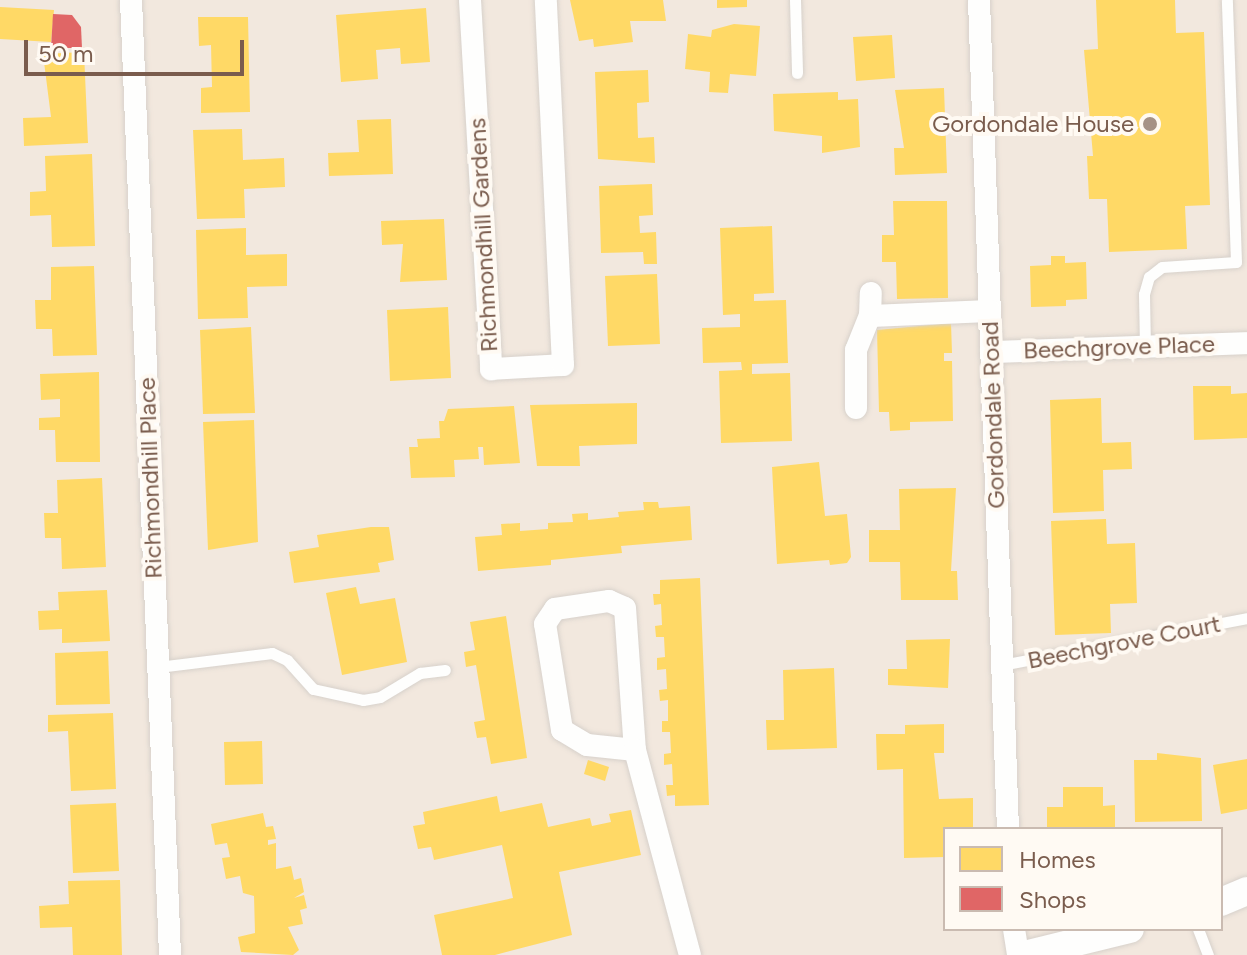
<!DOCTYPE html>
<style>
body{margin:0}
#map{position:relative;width:1247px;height:955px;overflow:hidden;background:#f9f5f0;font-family:Figtree,sans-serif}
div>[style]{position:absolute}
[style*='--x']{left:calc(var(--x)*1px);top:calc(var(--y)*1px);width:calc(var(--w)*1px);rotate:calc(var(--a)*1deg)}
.residential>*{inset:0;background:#f2e8de}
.homes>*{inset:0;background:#ffd966}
.shops>*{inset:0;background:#e06666}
.roads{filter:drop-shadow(0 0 2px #d7d1cb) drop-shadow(0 0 2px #d7d1cb)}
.service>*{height:11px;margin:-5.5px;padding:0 5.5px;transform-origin:5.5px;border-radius:5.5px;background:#fefefd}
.minor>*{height:22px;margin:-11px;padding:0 11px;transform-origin:11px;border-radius:11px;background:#fefefd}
.tertiary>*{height:28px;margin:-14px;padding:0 14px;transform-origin:14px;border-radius:14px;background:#fefefd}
.dots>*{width:22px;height:22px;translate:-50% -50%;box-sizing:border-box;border:4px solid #fffaf3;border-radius:50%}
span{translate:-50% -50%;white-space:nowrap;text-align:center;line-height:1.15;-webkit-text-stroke:8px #fffaf3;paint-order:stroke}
.poi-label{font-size:24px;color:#7a5c4d}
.right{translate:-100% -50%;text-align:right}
.street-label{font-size:24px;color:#7a5c4d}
.legend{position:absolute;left:943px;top:827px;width:280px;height:104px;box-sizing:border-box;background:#fffaf3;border:2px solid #cabbb1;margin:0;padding:10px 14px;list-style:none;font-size:24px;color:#7a5c4d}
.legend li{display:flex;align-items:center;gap:16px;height:40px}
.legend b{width:40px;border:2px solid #cabbb1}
.scale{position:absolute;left:24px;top:40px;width:220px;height:36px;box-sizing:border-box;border:4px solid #7a5c4d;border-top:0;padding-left:10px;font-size:24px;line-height:28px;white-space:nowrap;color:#7a5c4d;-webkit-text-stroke:6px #fffaf3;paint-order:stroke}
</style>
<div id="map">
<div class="residential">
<div style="clip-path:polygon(evenodd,0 0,1247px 0,1247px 955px,0 955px,0 0,945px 829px,1221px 829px,1221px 929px,945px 929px,945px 829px)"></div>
</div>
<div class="homes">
<div style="clip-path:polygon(570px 0,663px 0,666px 21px,630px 21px,633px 42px,594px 47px,593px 39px,579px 41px)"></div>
<div style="clip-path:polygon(717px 0,747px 0,747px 7px,717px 8px)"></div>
<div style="clip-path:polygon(1096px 0,1175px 0,1176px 33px,1204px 32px,1210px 205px,1185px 206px,1187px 249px,1109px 252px,1107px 199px,1089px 199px,1087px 156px,1093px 156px,1084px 50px,1098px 49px)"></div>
<div style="clip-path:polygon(0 7px,54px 10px,51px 42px,0 39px)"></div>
<div style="clip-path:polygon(426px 8px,430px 62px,401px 64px,400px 48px,376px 50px,378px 79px,341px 82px,336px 15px)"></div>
<div style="clip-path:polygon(198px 17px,248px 17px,250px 112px,201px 113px,201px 88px,212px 87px,211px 45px,199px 46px)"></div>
<div style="clip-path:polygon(734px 24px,760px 26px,756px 76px,730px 74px,728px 93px,709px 92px,710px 72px,685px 69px,688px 34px,711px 37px,712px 30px)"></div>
<div style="clip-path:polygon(892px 35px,895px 78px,856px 81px,853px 37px)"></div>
<div style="clip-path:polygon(84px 52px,88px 143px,24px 146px,23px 118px,51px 117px,43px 54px)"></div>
<div style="clip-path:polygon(648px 70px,649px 102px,637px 103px,638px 138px,654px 137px,655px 163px,598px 159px,595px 72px)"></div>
<div style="clip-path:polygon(944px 88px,947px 173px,895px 175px,894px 148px,904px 148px,895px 90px)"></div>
<div style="clip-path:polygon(838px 92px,838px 100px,858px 99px,860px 147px,822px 153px,822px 136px,774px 131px,773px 94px)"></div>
<div style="clip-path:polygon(391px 119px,393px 174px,329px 176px,328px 153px,359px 152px,357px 120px)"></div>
<div style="clip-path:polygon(242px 129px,243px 160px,284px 158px,285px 187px,244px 189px,245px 218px,197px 219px,193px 130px)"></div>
<div style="clip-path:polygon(92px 154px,95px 246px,52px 247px,51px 215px,30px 216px,30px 192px,46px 191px,45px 156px)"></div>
<div style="clip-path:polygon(652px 184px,653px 215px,639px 216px,640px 233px,656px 232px,657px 264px,644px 264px,643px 252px,601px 253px,599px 186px)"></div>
<div style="clip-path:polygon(893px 201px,947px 201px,948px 298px,897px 299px,896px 262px,882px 262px,882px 235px,894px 235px)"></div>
<div style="clip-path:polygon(444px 219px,447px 280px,400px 282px,403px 244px,382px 245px,381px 221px)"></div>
<div style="clip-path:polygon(772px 226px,774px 293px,754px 294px,754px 301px,786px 300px,788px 363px,752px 364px,752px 374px,790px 373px,792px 441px,721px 443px,719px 371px,742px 370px,741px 362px,703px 363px,702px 328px,740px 327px,740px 314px,723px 315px,720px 228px)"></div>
<div style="clip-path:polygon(246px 228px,246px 255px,287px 254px,287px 286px,247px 287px,248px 318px,198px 319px,196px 230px)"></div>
<div style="clip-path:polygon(1051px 256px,1065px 256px,1065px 263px,1086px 262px,1087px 299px,1066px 300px,1066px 306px,1031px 307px,1030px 266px,1051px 265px)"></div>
<div style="clip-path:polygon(94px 266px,97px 355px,53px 356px,52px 329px,36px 329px,35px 300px,51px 300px,51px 267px)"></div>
<div style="clip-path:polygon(657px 274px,660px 344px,608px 346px,605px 276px)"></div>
<div style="clip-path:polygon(448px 307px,451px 378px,390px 381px,387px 310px)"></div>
<div style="clip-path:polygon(951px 323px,952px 353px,944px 353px,944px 361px,952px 361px,953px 421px,910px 422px,910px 430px,890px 431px,889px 412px,879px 412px,877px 330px)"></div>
<div style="clip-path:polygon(251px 327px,255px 413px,203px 414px,200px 330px)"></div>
<div style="clip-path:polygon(99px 372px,100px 462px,56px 462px,55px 430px,39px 430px,39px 418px,60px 417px,60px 399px,41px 400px,40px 374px)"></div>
<div style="clip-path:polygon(1193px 386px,1231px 386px,1231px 394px,1247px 393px,1247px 438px,1194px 440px)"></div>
<div style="clip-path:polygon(1101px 398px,1102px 443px,1131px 442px,1132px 469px,1103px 470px,1104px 511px,1053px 513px,1050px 400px)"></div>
<div style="clip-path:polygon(637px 403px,637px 444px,579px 446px,580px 466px,537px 466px,530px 405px)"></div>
<div style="clip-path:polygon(514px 406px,520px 463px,484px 465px,483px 447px,478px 447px,479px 459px,454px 460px,455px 477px,411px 478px,409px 447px,418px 447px,417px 439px,440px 438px,439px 421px,444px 421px,448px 409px)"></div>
<div style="clip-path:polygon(254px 420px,258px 542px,208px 550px,203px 422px)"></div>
<div style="clip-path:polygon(819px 462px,825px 516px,847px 514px,851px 557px,847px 563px,830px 565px,829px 560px,777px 564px,772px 467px)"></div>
<div style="clip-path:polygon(102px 478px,106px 567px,62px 569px,61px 538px,45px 538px,44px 513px,58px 513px,57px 480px)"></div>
<div style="clip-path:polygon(956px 488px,951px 571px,957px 571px,958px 600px,901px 600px,900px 562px,869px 562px,869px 530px,900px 530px,899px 489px)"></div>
<div style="clip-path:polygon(643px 502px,658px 502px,659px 508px,690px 506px,692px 540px,621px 546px,622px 553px,551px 560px,551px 565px,478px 571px,475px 537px,502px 535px,501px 524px,520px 523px,520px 531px,548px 529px,548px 523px,573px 522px,572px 514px,588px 513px,588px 520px,619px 517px,618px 512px,644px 510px)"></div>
<div style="clip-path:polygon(1106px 519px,1107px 544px,1135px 543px,1137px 603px,1110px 604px,1111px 633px,1055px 635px,1051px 521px)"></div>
<div style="clip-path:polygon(371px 527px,389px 527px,394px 560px,378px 563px,380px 572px,294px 583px,289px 552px,319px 547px,317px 535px)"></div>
<div style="clip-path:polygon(700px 578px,709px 805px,675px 806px,675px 795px,667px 796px,666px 785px,673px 785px,672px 764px,664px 765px,664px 754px,671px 753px,670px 732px,662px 732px,662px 721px,668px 721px,668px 700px,660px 701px,659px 690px,667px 689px,666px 669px,657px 670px,657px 658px,665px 657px,664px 637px,656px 637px,655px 626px,662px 625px,661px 604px,654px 605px,653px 594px,660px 594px,660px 580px)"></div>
<div style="clip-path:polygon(356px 587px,360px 604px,395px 598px,407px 662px,342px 675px,326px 593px)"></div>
<div style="clip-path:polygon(107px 590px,110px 641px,62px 643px,62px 629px,39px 630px,38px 611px,59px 610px,58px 592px)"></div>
<div style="clip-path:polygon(506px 616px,527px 758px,491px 764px,486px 737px,477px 738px,474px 722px,485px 720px,476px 665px,466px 667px,464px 652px,475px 650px,470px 622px)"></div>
<div style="clip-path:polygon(950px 639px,948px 688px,888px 685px,888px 669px,907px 669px,906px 640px)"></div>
<div style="clip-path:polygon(108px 651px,110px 704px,56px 705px,55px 653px)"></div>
<div style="clip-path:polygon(834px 668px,837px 748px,767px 750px,766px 720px,784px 720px,783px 670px)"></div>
<div style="clip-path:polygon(113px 713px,116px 789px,71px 791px,68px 731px,48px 732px,48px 715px)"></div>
<div style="clip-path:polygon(944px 724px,944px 753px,934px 753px,939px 799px,973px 798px,973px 829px,945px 829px,945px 857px,904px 858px,903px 769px,877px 770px,876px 734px,905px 734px,905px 725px)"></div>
<div style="clip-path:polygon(262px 741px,263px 784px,225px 785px,224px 742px)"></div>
<div style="clip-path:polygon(1157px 753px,1201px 758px,1202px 821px,1135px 822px,1134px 760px,1157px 760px)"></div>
<div style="clip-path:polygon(1247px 759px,1247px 809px,1221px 814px,1213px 765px)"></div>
<div style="clip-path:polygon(588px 760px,609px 767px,605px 781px,584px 774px)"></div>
<div style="clip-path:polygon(1063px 787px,1103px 787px,1103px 806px,1115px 805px,1115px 829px,1047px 829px,1047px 807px,1063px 807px)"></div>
<div style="clip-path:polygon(497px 796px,500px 812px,542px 803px,548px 827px,590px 818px,592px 826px,611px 822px,609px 814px,631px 810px,641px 855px,559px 872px,572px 935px,495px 955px,442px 955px,434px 915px,513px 898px,502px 845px,434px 860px,431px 847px,418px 849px,413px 826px,425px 824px,423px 812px)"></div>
<div style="clip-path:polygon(116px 803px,119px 871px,73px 873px,70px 805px)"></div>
<div style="clip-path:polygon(263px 813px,266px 827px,273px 826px,276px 839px,268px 840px,268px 845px,276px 843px,276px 869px,291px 866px,294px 880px,301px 878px,304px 892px,294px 898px,304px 895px,307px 908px,300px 910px,303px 924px,288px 927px,299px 950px,293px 955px,241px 952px,238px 937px,255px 933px,254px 896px,243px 893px,240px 876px,226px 879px,222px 858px,230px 857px,227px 843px,215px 845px,211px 824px)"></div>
<div style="clip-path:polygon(120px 880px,122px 955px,73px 955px,72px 927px,40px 928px,39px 906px,69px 904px,68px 881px)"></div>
</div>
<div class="shops">
<div style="clip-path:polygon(53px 14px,72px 15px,81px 27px,82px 48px,51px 48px)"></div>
</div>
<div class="roads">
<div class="service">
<div style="--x:795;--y:0;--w:73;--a:88.4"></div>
<div style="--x:1145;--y:347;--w:53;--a:-91.1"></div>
<div style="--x:1144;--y:294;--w:18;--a:-74"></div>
<div style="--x:1149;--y:277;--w:16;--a:-38"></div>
<div style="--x:1162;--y:267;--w:74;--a:-3.9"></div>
<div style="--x:1236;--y:262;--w:262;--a:-92"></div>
<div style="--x:1001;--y:665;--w:250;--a:-10.8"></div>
<div style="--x:158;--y:667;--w:115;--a:-7"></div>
<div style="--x:272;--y:653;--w:17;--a:25"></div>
<div style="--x:287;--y:660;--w:39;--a:48"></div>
<div style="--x:313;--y:689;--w:51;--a:12.4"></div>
<div style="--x:363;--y:700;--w:17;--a:-10"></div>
<div style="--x:380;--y:697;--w:47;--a:-31"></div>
<div style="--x:420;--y:673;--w:25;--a:-7"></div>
<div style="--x:1198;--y:929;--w:28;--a:69"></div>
</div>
<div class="minor">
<div style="--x:131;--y:0;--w:956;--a:87.66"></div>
<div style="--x:470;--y:0;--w:370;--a:86.7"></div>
<div style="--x:491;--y:369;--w:72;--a:-3.2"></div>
<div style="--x:563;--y:365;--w:365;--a:-92.7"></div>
<div style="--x:979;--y:0;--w:830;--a:88"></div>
<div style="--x:870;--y:316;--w:120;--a:-2.4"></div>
<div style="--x:991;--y:352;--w:256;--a:-2"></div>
<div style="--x:856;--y:408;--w:58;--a:-90"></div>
<div style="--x:856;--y:350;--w:37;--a:-68"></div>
<div style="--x:870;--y:316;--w:23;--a:-88"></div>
<div style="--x:635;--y:750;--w:48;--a:-174.1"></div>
<div style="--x:587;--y:745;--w:29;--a:-149"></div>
<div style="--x:562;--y:730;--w:107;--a:-99.1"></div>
<div style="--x:545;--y:624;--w:18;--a:-56"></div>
<div style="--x:555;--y:609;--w:55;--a:-8.4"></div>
<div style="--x:609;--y:601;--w:17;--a:24"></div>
<div style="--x:625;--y:608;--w:142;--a:86"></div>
<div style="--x:635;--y:750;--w:212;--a:75"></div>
<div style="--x:1014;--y:929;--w:26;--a:81"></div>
</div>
<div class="tertiary">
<div style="--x:1221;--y:902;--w:28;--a:-23"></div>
<div style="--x:1024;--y:955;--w:109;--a:-13.8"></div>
</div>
</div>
<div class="dots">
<div style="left:1150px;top:124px;background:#a69286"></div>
</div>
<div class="poi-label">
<span class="right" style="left:1134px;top:124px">Gordondale House</span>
</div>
<div class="street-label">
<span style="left:483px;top:235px;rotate:-93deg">Richmondhill Gardens</span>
<span style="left:1119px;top:347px;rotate:-2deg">Beechgrove Place</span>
<span style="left:993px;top:415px;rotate:-92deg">Gordondale Road</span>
<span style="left:150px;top:478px;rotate:-92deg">Richmondhill Place</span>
<span style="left:1124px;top:642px;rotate:-11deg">Beechgrove Court</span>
</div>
<ul class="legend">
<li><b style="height:22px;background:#ffd966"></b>Homes</li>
<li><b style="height:22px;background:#e06666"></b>Shops</li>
</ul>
<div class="scale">50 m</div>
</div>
